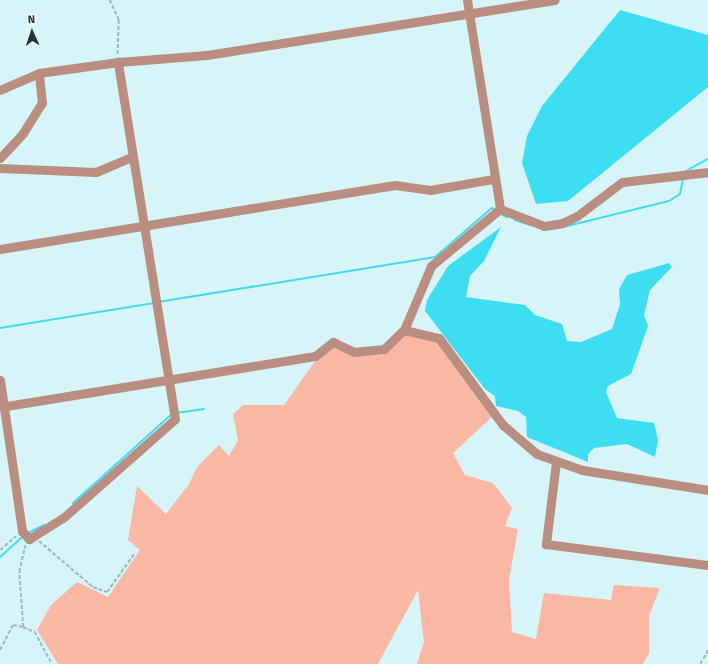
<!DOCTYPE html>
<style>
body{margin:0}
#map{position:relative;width:708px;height:664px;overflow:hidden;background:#d7f5f9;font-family:"Fira Sans",sans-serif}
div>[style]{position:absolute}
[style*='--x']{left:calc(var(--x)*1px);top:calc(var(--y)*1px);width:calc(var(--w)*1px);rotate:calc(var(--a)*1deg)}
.green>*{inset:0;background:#fab7a4}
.water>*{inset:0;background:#3edef2}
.stream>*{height:2px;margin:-1px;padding:0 1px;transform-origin:1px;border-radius:1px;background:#3edef2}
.path>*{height:1.5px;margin-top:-0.75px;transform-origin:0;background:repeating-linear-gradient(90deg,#9fb7bb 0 4px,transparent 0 6px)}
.minor>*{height:9px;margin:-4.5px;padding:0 4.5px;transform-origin:4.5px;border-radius:4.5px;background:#ba8d81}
span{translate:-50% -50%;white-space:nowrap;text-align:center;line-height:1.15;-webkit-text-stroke:3px #fff;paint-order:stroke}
.north{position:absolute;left:12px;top:12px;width:40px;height:40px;-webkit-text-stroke:3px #fff;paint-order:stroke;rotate:357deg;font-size:11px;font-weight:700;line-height:16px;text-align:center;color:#273234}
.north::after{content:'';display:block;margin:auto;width:14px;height:18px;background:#273234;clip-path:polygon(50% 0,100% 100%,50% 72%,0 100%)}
</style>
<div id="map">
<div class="green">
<div style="clip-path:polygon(406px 335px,439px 341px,492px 417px,453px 453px,465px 475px,493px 483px,512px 508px,505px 526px,518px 529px,509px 580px,512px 632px,536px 639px,544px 593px,611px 600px,614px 585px,660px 588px,649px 616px,649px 653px,643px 664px,417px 664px,424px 642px,418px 590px,378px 664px,58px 664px,37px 630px,51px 605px,77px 582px,108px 597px,140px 550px,128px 540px,137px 486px,166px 514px,189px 484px,197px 467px,219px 445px,229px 456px,238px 440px,233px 414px,243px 405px,284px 405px,316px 360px,333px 345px,352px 356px,386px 353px)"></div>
</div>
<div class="water">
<div style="clip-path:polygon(620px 10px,708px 35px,708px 87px,568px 201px,536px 204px,522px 163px,527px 136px,542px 106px)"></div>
<div style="clip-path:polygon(501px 227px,484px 261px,470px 276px,466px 297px,525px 305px,535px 315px,562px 324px,567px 341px,581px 342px,612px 329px,620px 304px,619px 289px,627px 275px,669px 263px,672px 267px,650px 290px,644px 315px,648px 326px,631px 374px,608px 386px,606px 392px,617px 418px,654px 423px,658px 440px,655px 457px,627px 444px,594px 448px,588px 454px,588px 462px,527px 437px,526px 417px,518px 411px,496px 406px,495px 396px,485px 389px,425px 311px,427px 300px,448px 266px)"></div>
</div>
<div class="stream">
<div style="--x:686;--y:171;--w:25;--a:-29"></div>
<div style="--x:499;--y:213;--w:9;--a:27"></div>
<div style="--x:515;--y:220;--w:16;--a:18"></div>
<div style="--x:563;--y:227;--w:109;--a:-13.8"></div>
<div style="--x:669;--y:201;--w:13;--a:-32"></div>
<div style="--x:680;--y:194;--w:16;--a:-79"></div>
<div style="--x:158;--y:302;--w:281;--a:-9.2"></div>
<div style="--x:435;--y:257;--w:75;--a:-40.7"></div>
<div style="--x:492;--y:208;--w:4;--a:34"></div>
<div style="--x:0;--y:328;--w:156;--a:-9.2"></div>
<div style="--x:176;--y:413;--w:28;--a:-8"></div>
<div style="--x:73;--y:503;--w:133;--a:-42"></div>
<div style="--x:28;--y:533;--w:18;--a:-27"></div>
<div style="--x:0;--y:557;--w:31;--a:-42"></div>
</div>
<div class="path">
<div style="--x:110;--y:0;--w:22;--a:66"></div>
<div style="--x:119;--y:20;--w:34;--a:92"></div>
<div style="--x:39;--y:541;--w:71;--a:40.4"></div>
<div style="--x:93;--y:587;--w:15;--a:20"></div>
<div style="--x:107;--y:592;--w:47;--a:-54.6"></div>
<div style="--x:0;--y:550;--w:21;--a:-41"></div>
<div style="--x:23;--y:627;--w:55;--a:-94.2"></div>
<div style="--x:19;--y:572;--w:27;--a:-77"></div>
<div style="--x:0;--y:650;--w:28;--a:-63"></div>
<div style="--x:13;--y:625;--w:10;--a:11"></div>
<div style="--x:23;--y:627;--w:13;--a:23"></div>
<div style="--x:35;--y:632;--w:36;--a:62"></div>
<div style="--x:700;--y:664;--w:16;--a:-60"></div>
</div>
<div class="minor">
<div style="--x:467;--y:0;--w:212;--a:81"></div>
<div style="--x:0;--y:90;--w:43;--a:-23.6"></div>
<div style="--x:39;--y:73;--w:80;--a:-7.9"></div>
<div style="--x:118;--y:62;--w:89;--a:-4.5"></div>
<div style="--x:207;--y:55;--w:352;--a:-9"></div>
<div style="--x:0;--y:158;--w:34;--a:-47"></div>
<div style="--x:23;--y:133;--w:36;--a:-58"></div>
<div style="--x:42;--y:103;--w:30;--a:-96"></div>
<div style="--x:0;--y:168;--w:96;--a:2.4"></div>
<div style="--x:96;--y:172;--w:38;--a:-23"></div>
<div style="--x:500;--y:209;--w:47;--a:21.1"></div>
<div style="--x:544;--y:226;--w:18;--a:-9"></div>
<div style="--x:562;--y:223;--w:17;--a:-25"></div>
<div style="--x:577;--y:216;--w:56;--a:-37.1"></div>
<div style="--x:622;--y:182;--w:87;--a:-6.6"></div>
<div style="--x:0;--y:249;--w:400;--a:-9.2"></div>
<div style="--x:395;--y:185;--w:35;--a:8"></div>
<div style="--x:430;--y:190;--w:65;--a:-9.8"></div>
<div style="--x:404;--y:330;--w:36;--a:13"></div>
<div style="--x:439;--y:338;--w:108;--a:53.7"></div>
<div style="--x:503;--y:425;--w:45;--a:40.5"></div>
<div style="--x:537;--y:454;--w:48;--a:19.6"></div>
<div style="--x:582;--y:470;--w:128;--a:9"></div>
<div style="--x:0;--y:380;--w:153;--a:81.7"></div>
<div style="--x:22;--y:531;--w:11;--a:49"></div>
<div style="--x:29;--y:539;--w:40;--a:-32"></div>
<div style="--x:63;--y:518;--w:149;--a:-41.5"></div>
<div style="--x:175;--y:419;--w:362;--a:-99.1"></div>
<div style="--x:0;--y:407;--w:319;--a:-9.2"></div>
<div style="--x:315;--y:356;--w:23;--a:-38"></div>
<div style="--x:333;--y:342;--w:23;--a:25"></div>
<div style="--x:354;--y:352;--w:30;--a:-6"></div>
<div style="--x:384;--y:349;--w:28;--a:-44"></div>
<div style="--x:404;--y:330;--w:69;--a:-67.1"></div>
<div style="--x:431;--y:266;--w:89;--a:-39.6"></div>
<div style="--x:556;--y:462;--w:83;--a:97"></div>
<div style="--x:546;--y:544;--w:163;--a:7.4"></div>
</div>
<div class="north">N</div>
</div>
